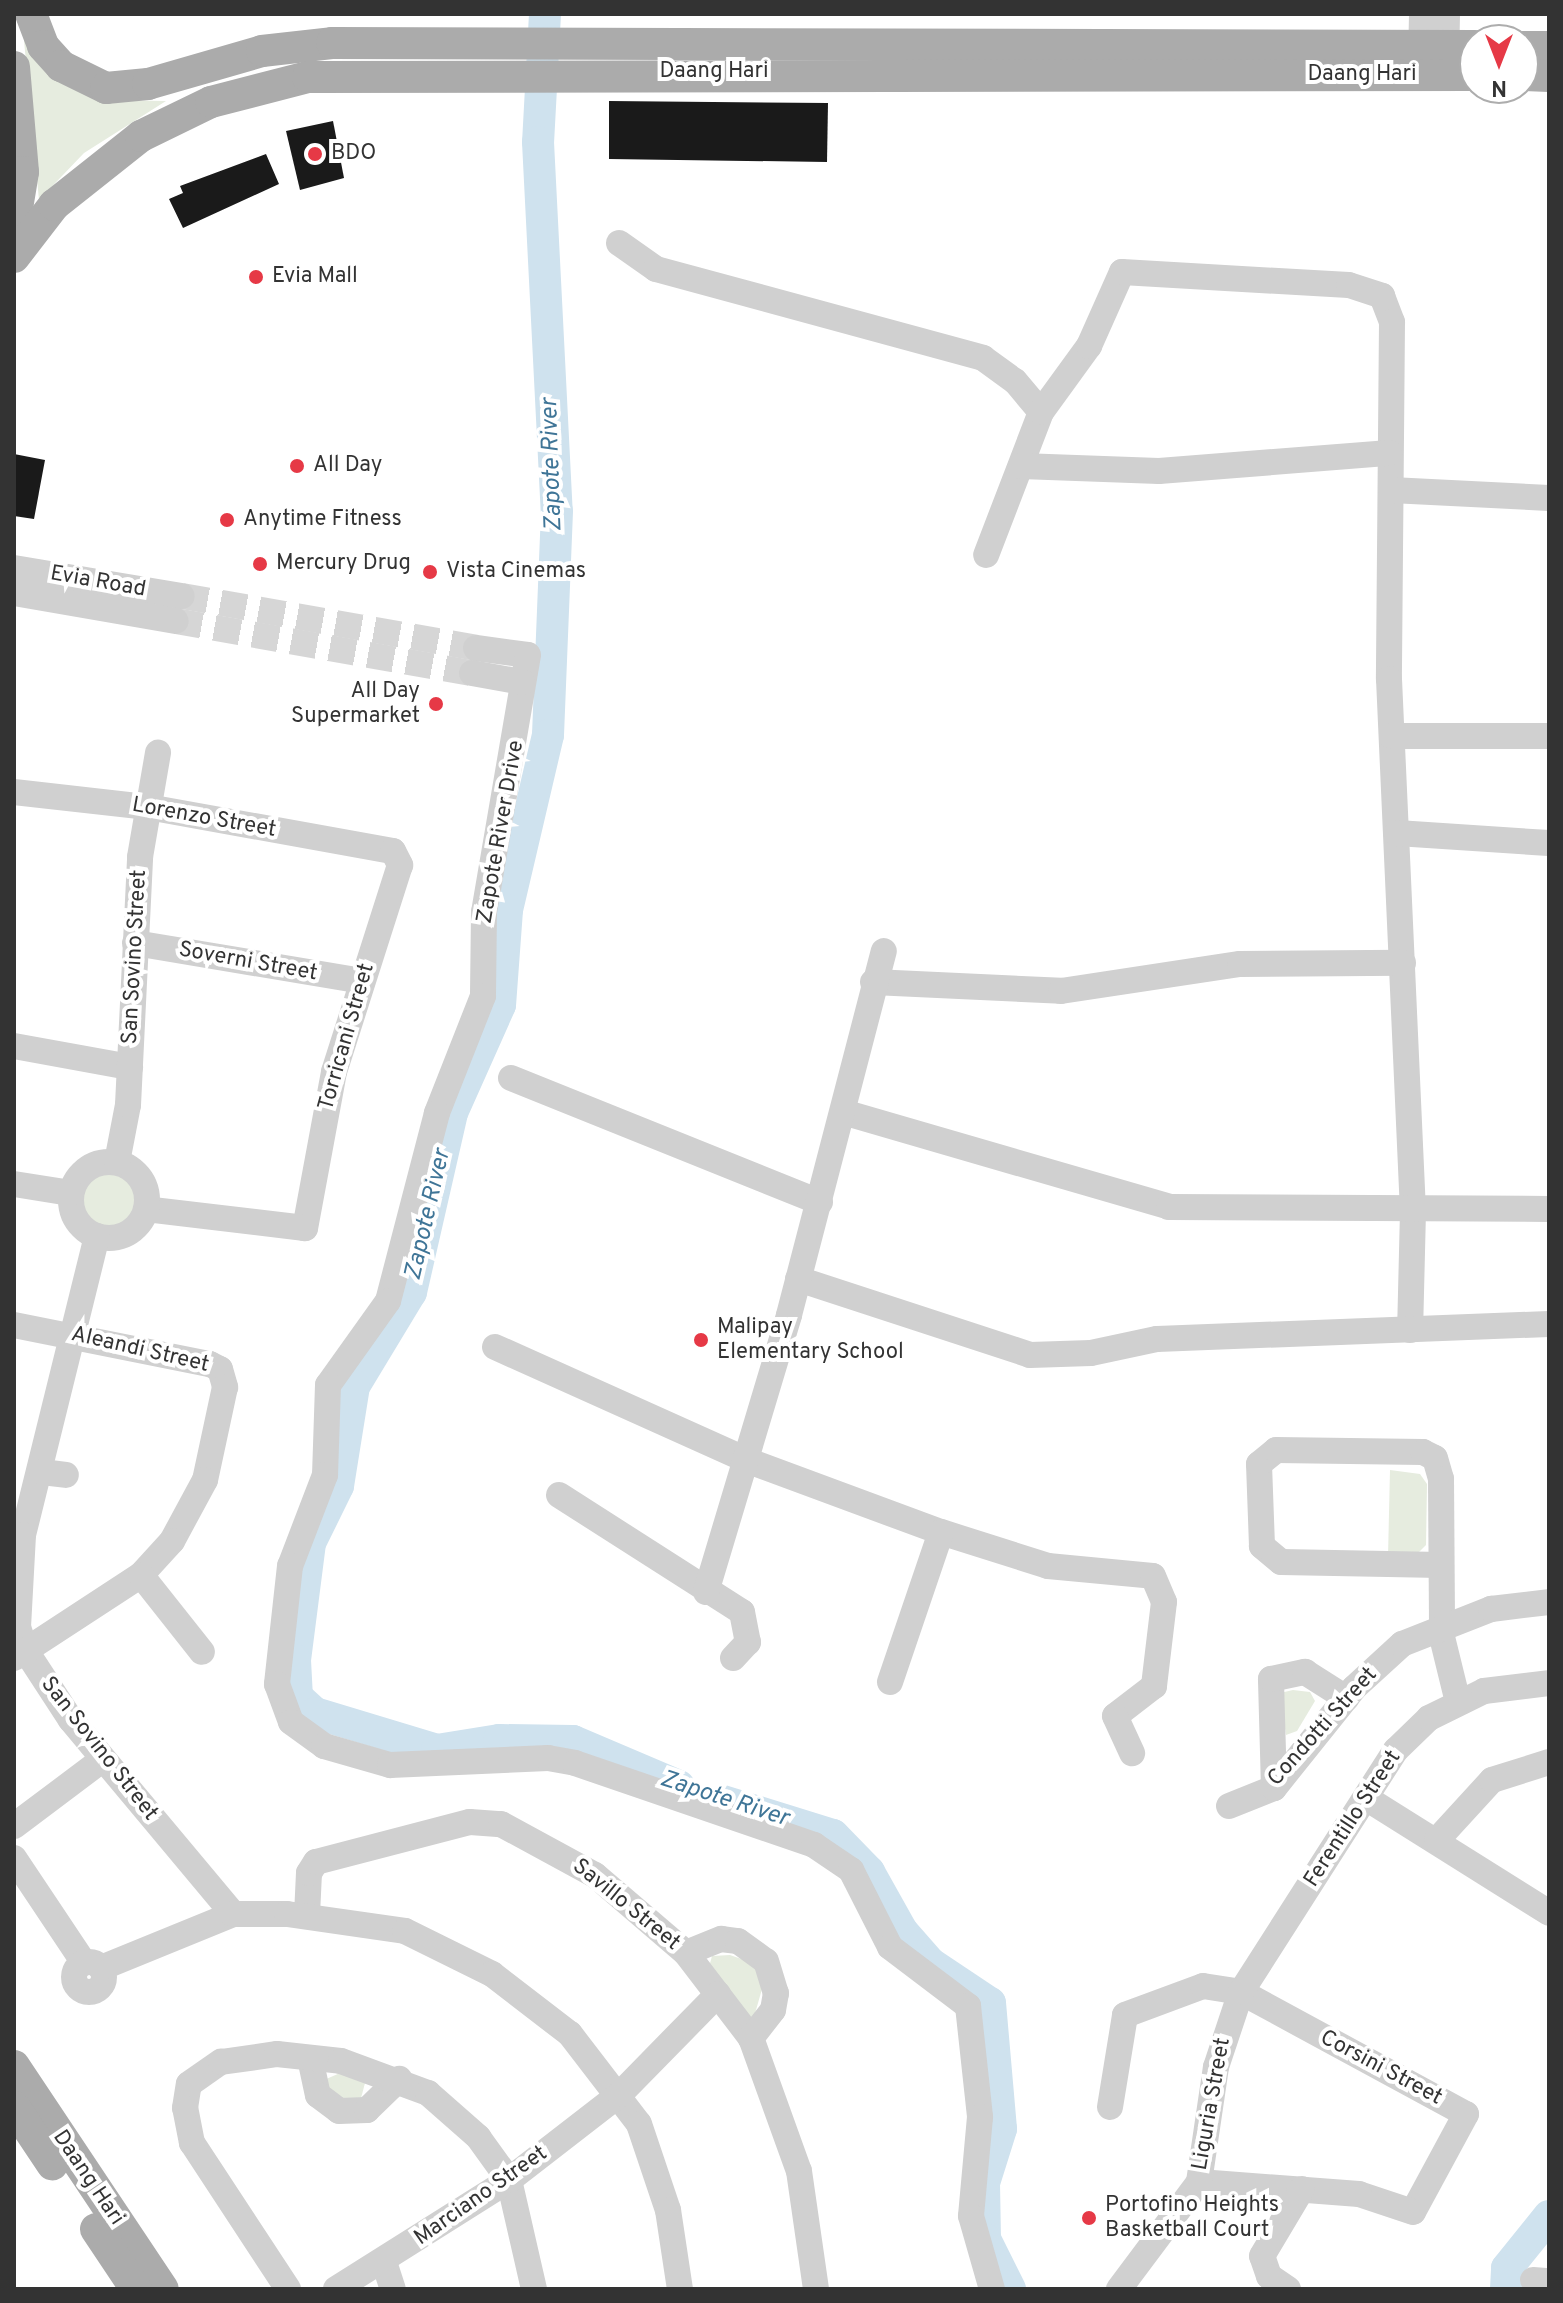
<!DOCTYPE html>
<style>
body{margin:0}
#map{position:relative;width:1563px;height:2303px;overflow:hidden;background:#fff;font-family:Overpass,sans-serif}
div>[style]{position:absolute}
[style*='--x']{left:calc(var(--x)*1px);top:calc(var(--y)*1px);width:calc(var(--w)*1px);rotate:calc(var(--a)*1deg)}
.green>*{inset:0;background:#e6ecdf}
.round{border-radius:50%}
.river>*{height:32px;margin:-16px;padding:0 16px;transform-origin:16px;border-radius:16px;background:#cfe2ee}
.building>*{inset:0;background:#1a1a1a}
.minor-tunnel>*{height:26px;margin-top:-13px;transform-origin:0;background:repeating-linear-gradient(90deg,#d6d6d6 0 26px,transparent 0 39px)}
.minor>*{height:26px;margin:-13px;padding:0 13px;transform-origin:13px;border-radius:13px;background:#d0d0d0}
.minor>.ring{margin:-13px;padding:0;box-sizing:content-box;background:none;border:26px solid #d0d0d0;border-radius:50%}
.major>*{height:32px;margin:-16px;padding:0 16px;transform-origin:16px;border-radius:16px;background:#ababab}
.dots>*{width:22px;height:22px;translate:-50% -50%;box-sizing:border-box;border:4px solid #fff;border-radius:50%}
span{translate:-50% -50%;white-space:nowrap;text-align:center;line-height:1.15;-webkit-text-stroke:8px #fff;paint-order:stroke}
.street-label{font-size:22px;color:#333}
.poi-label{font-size:22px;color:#333}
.left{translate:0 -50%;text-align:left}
.right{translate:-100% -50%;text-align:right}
.water-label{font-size:24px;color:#3f7597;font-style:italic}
.frame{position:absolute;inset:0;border:16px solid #333;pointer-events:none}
.north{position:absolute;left:1459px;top:24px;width:80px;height:80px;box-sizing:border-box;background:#fff;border:2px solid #adadad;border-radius:50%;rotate:180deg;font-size:22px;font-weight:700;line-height:32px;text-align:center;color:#333}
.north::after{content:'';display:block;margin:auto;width:28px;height:36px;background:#e63946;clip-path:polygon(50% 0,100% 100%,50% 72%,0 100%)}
</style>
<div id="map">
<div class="green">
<div style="clip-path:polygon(23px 30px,105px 100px,166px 101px,84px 153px,39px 200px)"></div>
<div class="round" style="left:82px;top:1173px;width:54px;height:54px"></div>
<div style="clip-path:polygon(1390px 1470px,1420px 1474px,1427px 1484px,1426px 1545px,1415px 1556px,1388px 1557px)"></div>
<div style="clip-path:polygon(1293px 1690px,1310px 1692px,1315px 1701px,1297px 1731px,1286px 1735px,1280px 1693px)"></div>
<div style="clip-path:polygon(730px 1955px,753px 1963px,764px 1982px,754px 2017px,747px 2017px,709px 1967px,712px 1956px)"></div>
<div style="clip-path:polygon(340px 2073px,365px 2083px,360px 2102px,338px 2100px,324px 2080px)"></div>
</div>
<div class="river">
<div style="--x:545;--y:14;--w:128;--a:93.1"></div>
<div style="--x:538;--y:142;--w:369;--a:87.1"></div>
<div style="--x:557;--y:511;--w:224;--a:92.3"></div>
<div style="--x:548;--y:735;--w:180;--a:103.2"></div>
<div style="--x:507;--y:910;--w:95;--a:94.2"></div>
<div style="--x:500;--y:1005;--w:118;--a:114"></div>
<div style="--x:452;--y:1113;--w:184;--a:102.9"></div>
<div style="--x:411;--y:1292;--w:110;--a:121.2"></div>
<div style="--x:354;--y:1386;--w:101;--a:99.1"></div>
<div style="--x:338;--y:1486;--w:64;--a:116.2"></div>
<div style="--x:310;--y:1543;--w:118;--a:97.3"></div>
<div style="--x:295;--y:1660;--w:37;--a:87"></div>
<div style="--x:297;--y:1697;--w:24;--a:42"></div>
<div style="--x:315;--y:1713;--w:127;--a:16.9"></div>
<div style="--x:437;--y:1750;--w:63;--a:-9.2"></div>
<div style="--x:499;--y:1740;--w:74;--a:0.8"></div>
<div style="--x:573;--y:1741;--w:115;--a:23"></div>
<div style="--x:723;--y:1801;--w:115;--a:17.2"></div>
<div style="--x:833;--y:1835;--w:52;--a:45.8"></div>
<div style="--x:869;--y:1872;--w:68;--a:60.8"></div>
<div style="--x:902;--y:1931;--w:43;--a:48.8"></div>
<div style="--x:930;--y:1963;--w:72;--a:33.7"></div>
<div style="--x:990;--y:2003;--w:126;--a:85"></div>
<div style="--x:1001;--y:2129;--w:57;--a:107.5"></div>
<div style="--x:984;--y:2183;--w:56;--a:89"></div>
<div style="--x:985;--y:2239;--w:56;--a:63.4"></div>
<div style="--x:1506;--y:2289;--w:21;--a:-87"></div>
<div style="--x:1507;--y:2268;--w:67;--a:-51.1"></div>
</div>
<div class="building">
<div style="clip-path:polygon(609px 101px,828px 103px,827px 162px,609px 159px)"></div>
<div style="clip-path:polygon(333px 121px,344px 178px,300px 190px,286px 131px)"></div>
<div style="clip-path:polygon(266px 154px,279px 184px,183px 228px,169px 199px,183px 193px,180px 186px)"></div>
<div style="clip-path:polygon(14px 454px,45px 460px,34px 519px,14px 516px)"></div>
</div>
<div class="minor-tunnel">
<div style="--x:182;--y:596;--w:299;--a:10"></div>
<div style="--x:176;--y:621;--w:301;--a:10"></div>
</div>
<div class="minor">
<div style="--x:1421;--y:62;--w:48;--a:-88.8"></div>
<div style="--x:1446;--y:63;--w:49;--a:-88.8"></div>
<div style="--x:619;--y:243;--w:45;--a:35.1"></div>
<div style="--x:656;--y:269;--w:339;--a:15.2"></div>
<div style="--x:983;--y:358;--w:39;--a:36"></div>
<div style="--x:1015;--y:381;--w:40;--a:50"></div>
<div style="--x:1041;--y:412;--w:153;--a:111"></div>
<div style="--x:1041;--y:412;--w:82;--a:-54"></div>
<div style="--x:1089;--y:346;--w:81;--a:-66"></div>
<div style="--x:1122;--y:272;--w:227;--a:3.3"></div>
<div style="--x:1349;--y:285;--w:35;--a:18"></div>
<div style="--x:1382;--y:296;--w:28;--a:69"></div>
<div style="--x:1392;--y:322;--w:357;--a:90.5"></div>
<div style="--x:1389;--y:679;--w:533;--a:87.42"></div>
<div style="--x:1413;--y:1211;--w:119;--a:91.4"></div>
<div style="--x:1021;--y:466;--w:138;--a:2.1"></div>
<div style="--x:1159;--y:471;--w:231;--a:-4.5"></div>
<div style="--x:1391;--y:490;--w:158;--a:2.9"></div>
<div style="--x:14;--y:568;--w:170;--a:9.5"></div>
<div style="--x:14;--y:593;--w:164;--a:9.8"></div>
<div style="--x:476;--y:648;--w:52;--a:7.7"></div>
<div style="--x:528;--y:655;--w:261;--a:99.7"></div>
<div style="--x:484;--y:912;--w:84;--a:90.7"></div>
<div style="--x:483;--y:996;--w:126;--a:111.5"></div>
<div style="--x:437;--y:1113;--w:194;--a:104.6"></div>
<div style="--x:388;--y:1301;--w:103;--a:125.5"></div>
<div style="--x:328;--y:1385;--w:90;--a:91.9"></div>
<div style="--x:325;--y:1475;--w:97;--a:111"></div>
<div style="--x:290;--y:1566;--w:119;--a:96.3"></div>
<div style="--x:277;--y:1684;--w:40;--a:69.8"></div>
<div style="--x:291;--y:1722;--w:41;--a:36"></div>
<div style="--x:324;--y:1746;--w:69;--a:16.1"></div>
<div style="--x:390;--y:1765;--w:158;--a:-2.5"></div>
<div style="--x:548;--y:1758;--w:27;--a:10"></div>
<div style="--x:575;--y:1763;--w:253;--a:18.9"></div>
<div style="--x:814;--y:1845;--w:45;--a:34"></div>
<div style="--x:851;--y:1870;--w:86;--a:63.1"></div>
<div style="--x:890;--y:1947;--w:98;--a:37.1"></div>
<div style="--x:968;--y:2006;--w:112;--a:83.8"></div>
<div style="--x:980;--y:2117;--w:99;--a:95.2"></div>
<div style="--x:971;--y:2216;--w:76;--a:74"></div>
<div style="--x:472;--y:673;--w:51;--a:10.2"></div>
<div style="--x:1392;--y:736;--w:157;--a:0"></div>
<div style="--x:14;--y:792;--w:135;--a:6.4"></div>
<div style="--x:148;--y:807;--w:249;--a:10.2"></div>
<div style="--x:393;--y:851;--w:16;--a:63"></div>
<div style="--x:400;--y:865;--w:217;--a:107.7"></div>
<div style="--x:334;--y:1072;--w:159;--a:100.5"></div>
<div style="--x:305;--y:1228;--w:160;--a:-173.2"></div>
<div style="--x:1397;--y:833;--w:152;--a:3.8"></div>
<div style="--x:135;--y:943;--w:229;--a:9.5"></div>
<div style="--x:873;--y:982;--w:188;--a:2.7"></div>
<div style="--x:1061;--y:991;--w:181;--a:-8.6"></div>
<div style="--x:1240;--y:964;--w:163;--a:-0.4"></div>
<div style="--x:14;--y:1046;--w:118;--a:10.3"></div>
<div style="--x:511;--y:1078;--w:333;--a:21.9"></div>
<div style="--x:843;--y:1112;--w:340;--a:16.2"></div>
<div style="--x:1169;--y:1207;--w:380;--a:0.3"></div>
<div class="ring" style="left:71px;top:1162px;width:50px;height:50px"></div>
<div style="--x:117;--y:1162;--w:58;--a:-79.1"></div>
<div style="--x:128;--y:1105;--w:248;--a:-87.2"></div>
<div style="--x:140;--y:857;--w:106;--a:-80.2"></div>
<div style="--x:14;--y:1184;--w:58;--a:9"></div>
<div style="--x:97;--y:1236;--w:308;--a:103.9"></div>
<div style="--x:23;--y:1535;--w:92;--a:93.1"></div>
<div style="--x:18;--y:1627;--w:25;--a:72"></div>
<div style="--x:26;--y:1651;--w:82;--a:56.9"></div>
<div style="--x:71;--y:1720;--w:253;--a:50.1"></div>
<div style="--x:798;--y:1279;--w:244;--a:18.1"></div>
<div style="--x:1030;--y:1355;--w:61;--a:-1.9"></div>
<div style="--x:1091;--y:1353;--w:67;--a:-12"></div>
<div style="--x:1157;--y:1339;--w:392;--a:-2.2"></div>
<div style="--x:14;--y:1325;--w:200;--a:11.3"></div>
<div style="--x:210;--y:1364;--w:11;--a:27"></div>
<div style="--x:220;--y:1369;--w:19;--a:74"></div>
<div style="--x:225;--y:1387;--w:95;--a:102.1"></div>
<div style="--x:205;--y:1480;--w:69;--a:118.4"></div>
<div style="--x:172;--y:1541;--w:46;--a:132.4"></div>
<div style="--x:141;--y:1575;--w:152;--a:146.8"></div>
<div style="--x:495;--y:1347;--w:275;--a:24.2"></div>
<div style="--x:746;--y:1460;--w:208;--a:20.3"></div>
<div style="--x:941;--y:1532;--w:112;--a:17.6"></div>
<div style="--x:1048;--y:1566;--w:105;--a:5.4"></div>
<div style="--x:1153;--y:1576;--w:28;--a:67"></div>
<div style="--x:1164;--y:1602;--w:85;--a:96.8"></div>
<div style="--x:1154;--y:1686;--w:49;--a:142.4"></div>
<div style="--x:1115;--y:1716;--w:41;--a:65.3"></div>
<div style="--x:42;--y:1472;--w:24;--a:7"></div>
<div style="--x:559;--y:1495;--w:217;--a:32.6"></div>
<div style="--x:742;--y:1612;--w:31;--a:79"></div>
<div style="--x:748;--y:1642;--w:22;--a:133"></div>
<div style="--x:1441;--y:1565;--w:160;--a:-178.9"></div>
<div style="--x:1281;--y:1562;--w:25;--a:-140"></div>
<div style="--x:1262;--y:1546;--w:82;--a:-92.1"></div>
<div style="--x:1259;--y:1464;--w:22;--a:-39"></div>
<div style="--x:1276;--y:1450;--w:147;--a:0.8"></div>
<div style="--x:1423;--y:1452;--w:13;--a:27"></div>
<div style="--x:1435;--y:1458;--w:22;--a:74"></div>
<div style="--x:1441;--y:1479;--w:158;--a:89.6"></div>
<div style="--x:1442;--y:1637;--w:67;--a:76.2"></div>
<div style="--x:141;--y:1575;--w:98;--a:51.6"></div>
<div style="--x:706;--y:1592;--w:289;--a:-73.3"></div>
<div style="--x:789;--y:1315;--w:376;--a:-75.4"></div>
<div style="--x:890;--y:1682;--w:158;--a:-71.2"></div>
<div style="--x:1274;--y:1788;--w:109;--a:-91.6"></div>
<div style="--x:1271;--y:1679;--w:35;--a:-12"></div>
<div style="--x:1305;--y:1672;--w:49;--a:32.4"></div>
<div style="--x:1366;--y:1798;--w:216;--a:32.1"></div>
<div style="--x:1229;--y:1806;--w:48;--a:-21.8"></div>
<div style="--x:1274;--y:1788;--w:128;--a:-51.3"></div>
<div style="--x:1354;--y:1688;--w:65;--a:-42.5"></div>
<div style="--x:1402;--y:1644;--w:96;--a:-21.5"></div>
<div style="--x:1491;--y:1609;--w:58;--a:-6.9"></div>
<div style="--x:14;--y:1826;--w:110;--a:-36.9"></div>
<div style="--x:1437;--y:1840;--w:81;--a:-47.5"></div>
<div style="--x:1492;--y:1780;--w:60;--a:-17.5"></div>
<div style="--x:14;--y:1858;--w:126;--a:56.3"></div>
<div style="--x:307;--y:1915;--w:42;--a:-87.3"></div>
<div style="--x:309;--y:1873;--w:13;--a:-58"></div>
<div style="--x:316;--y:1862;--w:159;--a:-14.6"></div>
<div style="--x:470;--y:1822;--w:31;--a:4"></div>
<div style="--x:501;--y:1824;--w:107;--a:28.5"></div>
<div style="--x:595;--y:1875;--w:120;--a:40.6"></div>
<div style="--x:686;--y:1953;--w:107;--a:52.6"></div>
<div style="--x:751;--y:2038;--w:141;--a:70.2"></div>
<div style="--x:799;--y:2171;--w:119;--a:81.8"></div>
<div style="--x:686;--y:1953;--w:38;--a:-22"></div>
<div style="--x:721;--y:1939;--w:17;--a:7"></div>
<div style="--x:738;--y:1941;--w:34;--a:36"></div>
<div style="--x:766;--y:1961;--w:34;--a:73"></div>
<div style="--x:776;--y:1993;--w:17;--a:100"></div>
<div style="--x:773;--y:2010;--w:36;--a:128"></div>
<div class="ring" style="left:74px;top:1962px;width:4px;height:4px"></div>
<div style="--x:101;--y:1968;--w:143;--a:-22.2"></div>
<div style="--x:233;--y:1914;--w:54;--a:0"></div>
<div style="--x:287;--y:1914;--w:119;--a:8.2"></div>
<div style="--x:405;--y:1931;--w:97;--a:26.3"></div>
<div style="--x:492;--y:1974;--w:98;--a:37.6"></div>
<div style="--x:570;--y:2034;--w:113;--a:52.5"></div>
<div style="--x:639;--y:2124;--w:91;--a:71.4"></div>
<div style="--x:668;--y:2210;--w:80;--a:81.4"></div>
<div style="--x:310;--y:2058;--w:38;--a:78"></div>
<div style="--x:318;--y:2095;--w:26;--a:37"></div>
<div style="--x:339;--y:2111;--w:28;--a:-2"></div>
<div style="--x:367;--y:2110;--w:45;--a:-44.1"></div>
<div style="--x:1110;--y:2107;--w:93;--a:-80.7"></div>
<div style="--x:1125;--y:2015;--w:83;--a:-20.4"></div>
<div style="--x:1203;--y:1986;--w:38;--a:9"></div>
<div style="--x:1241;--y:1992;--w:256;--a:28.5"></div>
<div style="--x:1466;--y:2114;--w:111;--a:118.4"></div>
<div style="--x:1413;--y:2212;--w:57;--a:-161.6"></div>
<div style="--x:1359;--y:2194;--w:160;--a:-175.7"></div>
<div style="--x:384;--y:2262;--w:28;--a:72"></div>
<div style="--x:1533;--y:2280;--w:16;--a:4"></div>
<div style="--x:288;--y:2289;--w:175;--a:-123.3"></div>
<div style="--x:192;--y:2143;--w:36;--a:-101"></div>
<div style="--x:185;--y:2108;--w:24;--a:-81"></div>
<div style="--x:189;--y:2084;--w:39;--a:-35"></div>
<div style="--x:221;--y:2062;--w:57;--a:-8.1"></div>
<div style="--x:277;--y:2054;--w:64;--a:6.2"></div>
<div style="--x:341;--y:2061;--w:93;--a:20.2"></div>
<div style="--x:428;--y:2093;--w:67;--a:41.3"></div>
<div style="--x:478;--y:2137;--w:53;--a:54.2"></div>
<div style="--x:509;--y:2180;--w:112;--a:77.1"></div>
<div style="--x:336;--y:2289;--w:204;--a:-32.2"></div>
<div style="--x:509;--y:2180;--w:140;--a:-37.8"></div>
<div style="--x:620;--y:2094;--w:140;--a:-45.6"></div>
<div style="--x:1119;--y:2289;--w:134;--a:-53.2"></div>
<div style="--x:1199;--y:2182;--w:116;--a:-81.6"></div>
<div style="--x:1216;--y:2067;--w:79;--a:-71.6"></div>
<div style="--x:1241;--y:1992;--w:287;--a:-57.4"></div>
<div style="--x:1396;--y:1750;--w:46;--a:-44.1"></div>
<div style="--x:1429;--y:1718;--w:61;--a:-26.1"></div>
<div style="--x:1484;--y:1691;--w:65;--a:-7"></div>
<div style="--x:1288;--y:2289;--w:23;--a:-146"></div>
<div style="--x:1269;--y:2276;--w:21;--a:-109"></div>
<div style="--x:1262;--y:2256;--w:78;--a:-59.2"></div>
</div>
<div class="major">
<div style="--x:31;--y:14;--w:34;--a:69"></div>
<div style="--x:43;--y:46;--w:27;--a:48"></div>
<div style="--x:61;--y:66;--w:50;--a:26.1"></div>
<div style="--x:106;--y:88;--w:42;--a:-5.4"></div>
<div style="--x:148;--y:84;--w:119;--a:-16.1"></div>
<div style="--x:262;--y:51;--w:70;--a:-6.5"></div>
<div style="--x:332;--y:43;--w:1143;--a:0.15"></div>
<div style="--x:1523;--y:47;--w:26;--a:0"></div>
<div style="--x:14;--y:67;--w:105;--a:85.1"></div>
<div style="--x:23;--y:172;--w:56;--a:99.3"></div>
<div style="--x:1523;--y:75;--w:26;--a:2"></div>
<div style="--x:14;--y:257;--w:66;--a:-52.4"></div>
<div style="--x:54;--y:205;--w:111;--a:-38.4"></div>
<div style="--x:141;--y:136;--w:78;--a:-25.9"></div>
<div style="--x:211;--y:102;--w:100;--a:-14.5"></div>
<div style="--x:308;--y:77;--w:1167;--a:-0.1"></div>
<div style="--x:14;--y:2066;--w:268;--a:56.3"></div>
<div style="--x:14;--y:2107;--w:69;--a:56.3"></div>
<div style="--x:96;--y:2229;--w:72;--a:56.3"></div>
</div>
<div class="dots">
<div style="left:315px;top:154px;background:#e63946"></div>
<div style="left:256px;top:277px;background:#e63946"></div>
<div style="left:297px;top:466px;background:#e63946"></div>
<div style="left:227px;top:520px;background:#e63946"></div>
<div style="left:260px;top:564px;background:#e63946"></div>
<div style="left:430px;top:572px;background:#e63946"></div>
<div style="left:436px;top:704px;background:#e63946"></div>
<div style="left:701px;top:1340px;background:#e63946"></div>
<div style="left:1089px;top:2218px;background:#e63946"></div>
</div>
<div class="street-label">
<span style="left:714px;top:72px">Daang Hari</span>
<span style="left:1362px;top:75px">Daang Hari</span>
<span style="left:98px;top:582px;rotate:10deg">Evia Road</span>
<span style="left:204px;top:818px;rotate:10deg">Lorenzo Street</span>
<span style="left:501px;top:832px;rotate:-80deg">Zapote River Drive</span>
<span style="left:135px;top:957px;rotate:-87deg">San Sovino Street</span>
<span style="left:248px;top:962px;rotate:10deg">Soverni Street</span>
<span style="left:347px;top:1037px;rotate:-74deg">Torricani Street</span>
<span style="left:140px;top:1350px;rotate:13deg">Aleandi Street</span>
<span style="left:1323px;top:1727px;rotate:-48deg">Condotti Street</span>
<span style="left:99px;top:1749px;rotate:52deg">San Sovino Street</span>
<span style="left:1353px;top:1819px;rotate:-57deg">Ferentillo Street</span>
<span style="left:626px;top:1905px;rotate:39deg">Savillo Street</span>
<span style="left:1381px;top:2068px;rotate:28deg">Corsini Street</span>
<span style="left:1212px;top:2104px;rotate:-80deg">Liguria Street</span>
<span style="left:88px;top:2178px;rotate:56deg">Daang Hari</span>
<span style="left:481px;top:2196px;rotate:-35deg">Marciano Street</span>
</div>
<div class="poi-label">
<span class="left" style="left:331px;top:154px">BDO</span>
<span class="left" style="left:272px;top:277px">Evia Mall</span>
<span class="left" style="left:313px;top:466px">All Day</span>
<span class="left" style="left:243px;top:520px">Anytime Fitness</span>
<span class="left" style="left:276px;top:564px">Mercury Drug</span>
<span class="left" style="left:446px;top:572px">Vista Cinemas</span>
<span class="right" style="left:420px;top:704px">All Day<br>Supermarket</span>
<span class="left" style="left:717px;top:1340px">Malipay<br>Elementary School</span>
<span class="left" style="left:1105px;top:2218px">Portofino Heights<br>Basketball Court</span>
</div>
<div class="water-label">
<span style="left:553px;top:465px;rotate:-92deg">Zapote River</span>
<span style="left:429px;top:1215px;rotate:-77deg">Zapote River</span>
<span style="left:724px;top:1800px;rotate:18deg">Zapote River</span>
</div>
<div class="frame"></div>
<div class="north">N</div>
</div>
